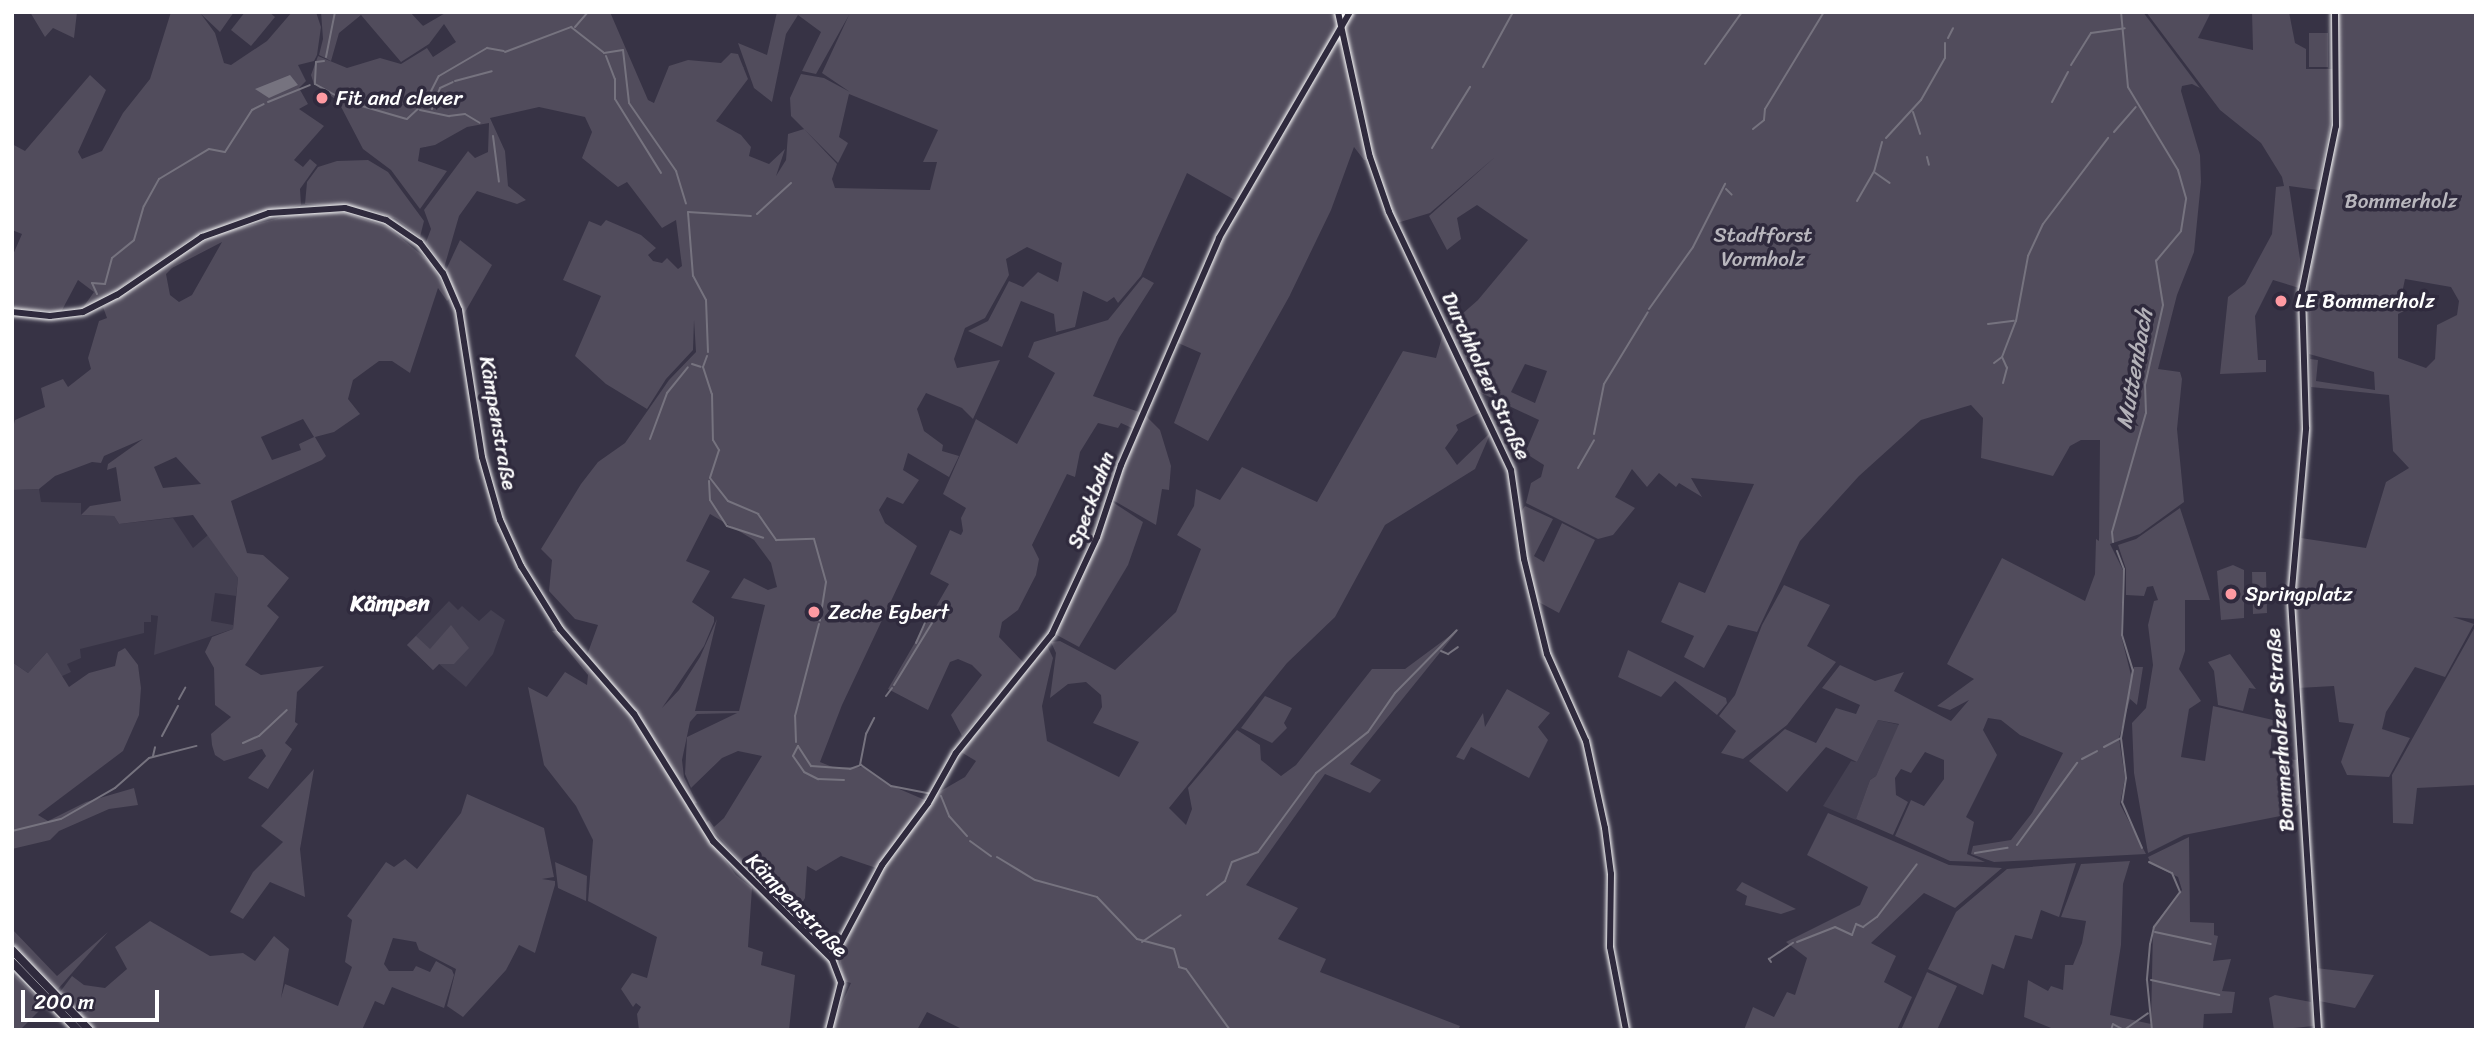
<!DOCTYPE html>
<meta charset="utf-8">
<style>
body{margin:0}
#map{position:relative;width:2488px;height:1042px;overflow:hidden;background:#373345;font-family:Sriracha,sans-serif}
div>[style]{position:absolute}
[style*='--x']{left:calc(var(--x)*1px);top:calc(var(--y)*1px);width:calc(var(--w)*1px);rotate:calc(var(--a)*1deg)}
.built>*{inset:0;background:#444051}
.green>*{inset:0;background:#514c5c}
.water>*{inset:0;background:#76737f}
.stream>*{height:2px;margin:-1px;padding:0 1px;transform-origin:1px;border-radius:1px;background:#76737f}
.roads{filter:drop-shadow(0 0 2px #fff) drop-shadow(0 0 2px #fff)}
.secondary>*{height:6px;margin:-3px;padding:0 3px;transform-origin:3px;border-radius:3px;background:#2f2a3d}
.highway>*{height:8px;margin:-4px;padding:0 4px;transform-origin:4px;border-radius:4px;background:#2f2a3d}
.dots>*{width:19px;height:19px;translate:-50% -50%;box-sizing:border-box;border:4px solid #2f2a3d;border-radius:50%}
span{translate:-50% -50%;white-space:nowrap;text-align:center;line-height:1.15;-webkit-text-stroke:7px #2f2a3d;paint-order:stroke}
.poi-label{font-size:21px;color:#fff}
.left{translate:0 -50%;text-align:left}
.park-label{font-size:21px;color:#b9b7be}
.street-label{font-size:21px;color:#fff}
.water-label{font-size:23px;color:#b4b2b9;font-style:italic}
.neighbourhood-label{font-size:23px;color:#fff;font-weight:700}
.frame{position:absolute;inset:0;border:14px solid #fff;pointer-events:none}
.scale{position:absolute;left:21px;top:990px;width:138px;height:32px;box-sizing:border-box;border:4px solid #fff;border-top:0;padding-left:9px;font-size:21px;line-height:24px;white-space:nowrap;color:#fff;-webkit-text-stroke:5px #2f2a3d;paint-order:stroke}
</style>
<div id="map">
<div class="built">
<div style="clip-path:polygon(39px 489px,41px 502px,81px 503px,81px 515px,114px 516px,119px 524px,173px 518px,193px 548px,208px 535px,238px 578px,236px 596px,215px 593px,211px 621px,233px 625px,233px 629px,154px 655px,158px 616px,151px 615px,151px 622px,144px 622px,144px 633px,80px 649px,81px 658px,67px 664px,71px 672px,60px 677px,47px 652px,28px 673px,12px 662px,12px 490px)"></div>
<div style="clip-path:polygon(449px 601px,458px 610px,462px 606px,479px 621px,491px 610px,505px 620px,493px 654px,466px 687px,439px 664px,433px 670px,407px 645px)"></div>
<div style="clip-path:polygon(1878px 720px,1900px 725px,1876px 776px,1870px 780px,1856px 820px,1823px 806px,1851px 761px,1857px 762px)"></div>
</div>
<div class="green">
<div style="clip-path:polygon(30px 12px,77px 12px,74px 38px,53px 28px,45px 37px)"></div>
<div style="clip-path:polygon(171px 12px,234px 12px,220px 32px,201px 14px,215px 33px,224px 63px,231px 65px,267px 41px,292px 12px,316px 12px,321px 27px,317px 55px,314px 61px,298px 65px,306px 81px,299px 88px,308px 104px,299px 109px,324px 126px,294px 160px,303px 167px,310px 159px,317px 165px,300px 189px,301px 205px,247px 216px,192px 238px,98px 303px,82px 309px,94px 292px,78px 280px,61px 312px,12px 308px,12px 257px,22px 234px,12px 230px,12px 144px,25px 151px,90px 75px,106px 90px,78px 152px,82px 159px,102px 151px,123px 113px,150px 79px)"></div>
<div style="clip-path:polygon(245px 12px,269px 12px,275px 17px,251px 46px,231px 30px)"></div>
<div style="clip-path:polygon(evenodd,321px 12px,410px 12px,423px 26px,447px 12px,610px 12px,648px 100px,654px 103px,669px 66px,688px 60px,721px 63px,731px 53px,738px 54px,748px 79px,716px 121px,741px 135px,751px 147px,749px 156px,769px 164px,785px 149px,776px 176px,786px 160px,788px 134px,804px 129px,837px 164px,832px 179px,835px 188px,930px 190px,937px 162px,923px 162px,938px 130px,849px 94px,839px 137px,848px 143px,838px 163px,791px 116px,790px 98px,801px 74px,824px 78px,850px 92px,822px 73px,849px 15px,816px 74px,802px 71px,821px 32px,798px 15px,786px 34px,772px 102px,754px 88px,738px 43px,767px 55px,777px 12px,2143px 12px,2200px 88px,2192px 84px,2182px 86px,2181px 91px,2200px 155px,2201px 182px,2194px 252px,2177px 295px,2158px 369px,2180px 372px,2182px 379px,2177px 429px,2184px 502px,2140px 534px,2110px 544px,2123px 570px,2121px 635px,2131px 675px,2134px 667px,2143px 667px,2137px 705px,2130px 699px,2119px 738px,2125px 778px,2120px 804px,2146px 854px,1994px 862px,1971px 854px,1973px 846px,2011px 840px,2032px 813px,2063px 753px,2020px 735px,2001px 720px,1988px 718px,1983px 730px,1997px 755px,1966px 817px,1974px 822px,1967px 854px,1985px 862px,1950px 861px,1895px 836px,1911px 800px,1924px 806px,1944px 779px,1944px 760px,1925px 752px,1911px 773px,1901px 769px,1895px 778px,1896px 795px,1908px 802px,1893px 835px,1856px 819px,1870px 780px,1876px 776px,1899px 724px,1878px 720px,1857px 762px,1826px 747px,1787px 792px,1749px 761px,1785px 729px,1816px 743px,1836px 708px,1856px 714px,1860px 705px,1822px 688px,1840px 665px,1875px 681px,1904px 672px,1894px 691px,1951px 721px,1969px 700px,1950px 710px,1937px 706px,1974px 679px,1947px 664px,2002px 558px,2085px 601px,2095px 574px,2096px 539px,2099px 541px,2100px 440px,2081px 440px,2070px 446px,2053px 476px,1981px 458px,1983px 418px,1971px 405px,1921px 420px,1859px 476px,1800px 541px,1757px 632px,1728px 625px,1704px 668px,1684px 657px,1694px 636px,1661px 622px,1679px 582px,1705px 593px,1754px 484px,1691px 478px,1702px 497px,1679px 483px,1676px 487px,1659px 473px,1647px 487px,1632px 469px,1615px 497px,1635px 508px,1613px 535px,1598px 539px,1526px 503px,1531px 483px,1541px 477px,1544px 465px,1525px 453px,1539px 420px,1477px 391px,1468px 380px,1481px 412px,1456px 425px,1458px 430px,1445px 448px,1457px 465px,1491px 432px,1475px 469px,1385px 525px,1335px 617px,1287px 663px,1169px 808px,1186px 825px,1192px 809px,1188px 788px,1237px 730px,1260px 745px,1261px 760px,1281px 776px,1296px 765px,1372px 669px,1405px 669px,1459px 629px,1350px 764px,1381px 780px,1370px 793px,1325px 774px,1246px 885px,1298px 908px,1278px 939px,1326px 959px,1320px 972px,1460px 1026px,1458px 1030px,964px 1030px,927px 1012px,917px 1030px,830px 1030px,851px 983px,843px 981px,839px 956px,882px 870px,841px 856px,816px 871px,807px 866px,805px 898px,793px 919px,706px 823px,709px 820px,714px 827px,724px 818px,762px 756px,738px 751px,722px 758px,691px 788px,685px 774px,687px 737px,737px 713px,697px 714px,690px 722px,682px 760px,684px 777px,697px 803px,692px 804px,637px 713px,587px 655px,598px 625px,575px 619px,549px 591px,552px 560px,541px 549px,581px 484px,598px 462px,625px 443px,669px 380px,696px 352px,694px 320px,693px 350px,666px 379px,647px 409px,606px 384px,575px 356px,601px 296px,563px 280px,589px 221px,601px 226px,606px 220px,641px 235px,656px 248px,648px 255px,653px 261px,662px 263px,667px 258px,678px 269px,682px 266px,676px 220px,662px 228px,627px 182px,618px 187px,582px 158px,592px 132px,585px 117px,539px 107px,490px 118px,505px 151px,508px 186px,526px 200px,517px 204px,477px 191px,459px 216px,444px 268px,426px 242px,431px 229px,424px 210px,468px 151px,475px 158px,488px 152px,489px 123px,467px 127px,435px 145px,420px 148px,418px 161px,447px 171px,420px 209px,391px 170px,363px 149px,338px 101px,314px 84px,311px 75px,318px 56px,347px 68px,380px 58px,401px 64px,427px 48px,433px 57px,456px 42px,444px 24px,429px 44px,401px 62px,361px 15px,339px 33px,331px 61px,319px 55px,323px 39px,321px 12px,1354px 147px,1364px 160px,1373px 159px,1397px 223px,1430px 213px,1495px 157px,1429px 216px,1447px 250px,1461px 239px,1457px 218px,1477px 205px,1528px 240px,1478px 300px,1444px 330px,1436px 358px,1403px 351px,1317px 502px,1242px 467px,1220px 500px,1196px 489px,1194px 506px,1177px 535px,1201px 549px,1176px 612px,1115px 670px,1060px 641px,1051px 642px,1056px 653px,1050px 698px,1068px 684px,1086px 682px,1101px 695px,1102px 707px,1093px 723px,1139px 742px,1119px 777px,1047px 741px,1042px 706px,1053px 658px,1047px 645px,961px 752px,976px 761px,965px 777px,925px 800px,890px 785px,864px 767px,835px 768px,820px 762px,842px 705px,917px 546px,885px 523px,879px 510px,887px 497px,903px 504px,919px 480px,903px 470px,908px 453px,949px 477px,959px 456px,942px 451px,943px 445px,924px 431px,917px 409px,926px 393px,962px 408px,973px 419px,1000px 360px,957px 368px,954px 359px,965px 328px,985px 318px,1009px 275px,1006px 259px,1027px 247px,1062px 263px,1058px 282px,1038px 272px,1023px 287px,1009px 281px,988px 321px,968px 331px,1002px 347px,1021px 301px,1054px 314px,1056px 332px,1075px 327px,1083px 291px,1107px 302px,1114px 297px,1118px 303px,1141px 276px,1187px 173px,1240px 203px,1176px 342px,1201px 353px,1174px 423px,1208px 441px,1289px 297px,1331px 210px,1354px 147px,321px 12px,1525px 364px,1547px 371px,1535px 403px,1511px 392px,1525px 364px,321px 12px,710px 514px,754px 540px,771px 563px,777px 587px,768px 590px,744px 578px,731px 598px,765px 605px,739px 711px,695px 711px,717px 619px,700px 657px,679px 690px,662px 708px,704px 646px,714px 622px,714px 617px,692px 602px,710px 571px,686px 561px,710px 514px)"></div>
<div style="clip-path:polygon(2146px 12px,2211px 12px,2198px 38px,2253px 50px,2252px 12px,2289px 12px,2295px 43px,2306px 49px,2306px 69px,2335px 69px,2333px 111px,2318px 190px,2289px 186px,2300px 259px,2299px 288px,2273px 280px,2255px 316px,2258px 360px,2266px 360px,2266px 372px,2220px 374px,2228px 297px,2245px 284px,2272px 234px,2276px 187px,2284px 186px,2282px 177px,2261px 143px,2220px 110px)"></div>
<div style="clip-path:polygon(evenodd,2338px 12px,2476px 12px,2476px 619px,2453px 617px,2474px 624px,2445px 677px,2415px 667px,2386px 712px,2382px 729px,2410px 738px,2389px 777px,2347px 775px,2341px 762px,2354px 724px,2339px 722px,2334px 686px,2298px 688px,2294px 612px,2301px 538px,2366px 548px,2386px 482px,2409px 468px,2393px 451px,2389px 395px,2311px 387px,2310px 359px,2318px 360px,2316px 381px,2375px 390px,2374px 372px,2309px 354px,2310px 274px,2340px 120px,2338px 12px,2405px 279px,2451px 287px,2459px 301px,2457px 315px,2437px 325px,2435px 359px,2426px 368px,2398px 358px,2398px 314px,2404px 311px,2401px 298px,2405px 279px)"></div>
<div style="clip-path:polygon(2309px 33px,2328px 33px,2328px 67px,2309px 67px)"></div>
<div style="clip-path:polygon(337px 161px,368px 160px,388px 172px,424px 221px,420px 237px,396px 219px,372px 210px,305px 204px,307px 182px,318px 167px)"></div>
<div style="clip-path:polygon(evenodd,298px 213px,345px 213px,388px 227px,430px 262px,450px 298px,447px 301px,438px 288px,410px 373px,392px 361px,379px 361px,353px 380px,348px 399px,360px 414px,334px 432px,315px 437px,326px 456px,322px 460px,231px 501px,247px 553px,263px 555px,289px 578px,267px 606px,279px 617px,245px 665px,261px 675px,324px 666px,297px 692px,295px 722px,298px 724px,285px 743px,292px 749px,268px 789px,248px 778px,266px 756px,262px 749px,224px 761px,215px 755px,212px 745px,211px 734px,231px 717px,215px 705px,214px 668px,205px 652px,212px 637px,233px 629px,238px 578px,193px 515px,119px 524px,114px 516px,81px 515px,90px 506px,121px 501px,116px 467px,107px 470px,108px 464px,143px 439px,104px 456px,101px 463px,92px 462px,55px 476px,39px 489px,12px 490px,12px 432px,15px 420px,45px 407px,41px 388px,63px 379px,68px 387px,91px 369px,88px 358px,99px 321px,107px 318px,103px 307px,177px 256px,218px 234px,298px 213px,222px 242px,192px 295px,179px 302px,170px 295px,166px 274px,172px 268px,222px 242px,298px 213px,303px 419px,314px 437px,299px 444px,301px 450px,272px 460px,261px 437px,303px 419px,298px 213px,176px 457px,199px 482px,201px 484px,163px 488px,154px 467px,176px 457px)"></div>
<div style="clip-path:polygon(460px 240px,492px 265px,464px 314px,446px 270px)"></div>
<div style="clip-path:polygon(1143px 277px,1154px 283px,1119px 338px,1093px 396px,1142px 413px,1134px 429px,1121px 423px,1118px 428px,1098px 423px,1080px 452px,1075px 477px,1067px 474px,1032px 545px,1039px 559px,1036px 575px,1018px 610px,1002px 622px,999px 637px,1026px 665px,962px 736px,951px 715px,982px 675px,972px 665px,958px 659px,950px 662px,928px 710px,888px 689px,949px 584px,930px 574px,950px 530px,961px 535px,963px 531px,961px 518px,966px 508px,943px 494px,976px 419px,1017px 444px,1055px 373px,1028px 357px,1034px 342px,1108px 320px)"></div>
<div style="clip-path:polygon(1145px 415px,1160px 430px,1171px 466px,1169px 490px,1162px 489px,1156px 525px,1111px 499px)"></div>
<div style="clip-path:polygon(1111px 501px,1143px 522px,1128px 565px,1079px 647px,1055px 634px)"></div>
<div style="clip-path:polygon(1525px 506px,1553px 519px,1534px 556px,1544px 562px,1562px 523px,1595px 540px,1559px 613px,1535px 600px,1519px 515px)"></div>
<div style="clip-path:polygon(2180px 508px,2210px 600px,2185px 600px,2185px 651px,2179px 669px,2201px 701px,2189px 709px,2181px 757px,2205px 761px,2213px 706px,2273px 720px,2270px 758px,2297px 760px,2299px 803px,2291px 814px,2184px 835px,2148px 853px,2134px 773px,2132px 723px,2146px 708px,2153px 665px,2148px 625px,2154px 601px,2158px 600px,2153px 586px,2147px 587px,2144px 596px,2126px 595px,2126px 569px,2118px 545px,2136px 539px)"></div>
<div style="clip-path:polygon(2233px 565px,2244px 570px,2244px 618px,2221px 620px,2217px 571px)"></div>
<div style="clip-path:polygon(2252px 572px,2266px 572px,2267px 613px,2253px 614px)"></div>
<div style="clip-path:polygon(1784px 585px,1830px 605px,1807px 646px,1836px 662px,1787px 725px,1743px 759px,1721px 753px,1736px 731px,1719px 716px,1735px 695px,1762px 625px)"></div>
<div style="clip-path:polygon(451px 625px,469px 648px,454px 664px,439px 664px,433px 670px,407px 645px,416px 636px,430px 649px)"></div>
<div style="clip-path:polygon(2476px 625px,2476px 785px,2417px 788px,2413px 824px,2393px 823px,2392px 775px)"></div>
<div style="clip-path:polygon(552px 631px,559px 631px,635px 718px,698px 824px,736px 875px,752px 888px,748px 947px,763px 952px,761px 965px,795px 975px,789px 1030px,639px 1030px,637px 1014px,641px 1007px,636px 1003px,633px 1007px,621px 989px,632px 973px,647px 978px,657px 937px,588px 901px,593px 840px,576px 806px,544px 765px,528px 687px,547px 697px,565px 672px,587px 685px,588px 675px)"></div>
<div style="clip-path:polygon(125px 648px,138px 665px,141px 688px,139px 715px,123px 751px,38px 815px,48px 821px,86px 802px,134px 788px,138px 805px,109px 809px,59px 831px,50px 840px,12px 849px,12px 662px,28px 673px,47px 652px,69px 687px,89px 673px,115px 666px,118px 652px)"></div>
<div style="clip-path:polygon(1628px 650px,1726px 698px,1727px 703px,1717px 715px,1675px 681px,1661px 697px,1618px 677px)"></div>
<div style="clip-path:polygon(2230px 654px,2256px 689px,2249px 688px,2243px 711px,2218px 705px,2214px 671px,2208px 662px)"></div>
<div style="clip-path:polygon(1507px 689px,1550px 713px,1538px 727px,1548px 740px,1529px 778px,1471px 747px,1464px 760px,1456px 757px,1483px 713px,1485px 727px)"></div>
<div style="clip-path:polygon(1265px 696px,1292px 708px,1284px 723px,1287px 728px,1272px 743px,1241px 728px)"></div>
<div style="clip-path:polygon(314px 769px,300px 849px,305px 897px,270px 882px,243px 919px,230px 912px,253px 872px,283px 842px,261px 826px)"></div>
<div style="clip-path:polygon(467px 794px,544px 828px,554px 877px,542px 879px,555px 881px,555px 885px,535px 953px,519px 945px,506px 970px,463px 1017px,447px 1006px,456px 969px,419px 950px,416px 942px,393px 938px,384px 964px,389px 971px,413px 971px,416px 966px,430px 972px,436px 961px,452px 970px,454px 975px,444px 1008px,392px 987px,384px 1005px,375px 1001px,362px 1030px,96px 1030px,60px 992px,72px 976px,84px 985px,105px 988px,127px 969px,115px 947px,150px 921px,210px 956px,243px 953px,255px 961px,274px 936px,289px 949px,281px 998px,285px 984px,338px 1006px,352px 967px,345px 962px,352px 920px,347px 916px,386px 862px,394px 867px,405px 859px,417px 869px,461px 813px)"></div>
<div style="clip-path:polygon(1828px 813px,1949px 865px,2002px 868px,1955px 908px,1924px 893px,1871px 943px,1896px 956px,1884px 982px,1912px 997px,1897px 1030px,1744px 1030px,1753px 1007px,1774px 1017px,1787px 992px,1795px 995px,1807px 958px,1786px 942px,1860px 905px,1868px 887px,1807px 855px)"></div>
<div style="clip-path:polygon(2189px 837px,2190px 922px,2214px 923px,2214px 935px,2218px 936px,2213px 961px,2231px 959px,2222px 991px,2235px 992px,2232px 1013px,2204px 1014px,2203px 1030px,2056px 1030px,2024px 1017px,2028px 980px,2048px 991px,2051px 986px,2063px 990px,2065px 965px,2073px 965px,2082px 943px,2086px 921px,2061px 917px,2081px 864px,2130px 861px,2123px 884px,2121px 945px,2110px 1015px,2151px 1024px,2153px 926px,2182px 890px,2178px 877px,2151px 864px,2148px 857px)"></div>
<div style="clip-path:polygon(555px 862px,587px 876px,586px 901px,558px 888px)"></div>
<div style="clip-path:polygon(2076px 863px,2059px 917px,2041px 910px,2032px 939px,2015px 935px,2004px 969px,1992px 964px,1983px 995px,1928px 969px,1956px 912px,2007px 869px)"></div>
<div style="clip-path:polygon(1742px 882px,1796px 909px,1781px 914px,1745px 905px,1747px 896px,1736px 890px)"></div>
<div style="clip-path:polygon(12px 929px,57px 976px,108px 932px,58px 989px,12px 942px)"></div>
<div style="clip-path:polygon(2316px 968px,2374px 975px,2355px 1008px,2319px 1001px)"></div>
<div style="clip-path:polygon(1927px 972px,1957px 986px,1937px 1030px,1901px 1030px)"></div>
<div style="clip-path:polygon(12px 973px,45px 1005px,20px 1030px,12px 1030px)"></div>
<div style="clip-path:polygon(2275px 995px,2311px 1002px,2314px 1026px,2274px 1030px,2269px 998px)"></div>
</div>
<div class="water">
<div style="clip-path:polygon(290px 75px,298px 85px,269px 98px,255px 89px)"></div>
</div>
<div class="stream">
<div style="--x:575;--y:27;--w:20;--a:-49"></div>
<div style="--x:1948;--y:38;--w:11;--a:-63"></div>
<div style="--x:505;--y:52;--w:71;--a:-20.7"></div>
<div style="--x:571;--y:27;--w:41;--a:38"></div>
<div style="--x:604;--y:53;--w:19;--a:-9"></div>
<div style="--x:623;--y:50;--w:53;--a:83.5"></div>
<div style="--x:629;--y:103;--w:83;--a:55.3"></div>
<div style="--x:676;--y:171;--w:34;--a:73"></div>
<div style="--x:606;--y:56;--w:25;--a:69"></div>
<div style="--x:615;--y:79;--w:20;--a:90"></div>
<div style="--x:615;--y:99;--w:87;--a:58.1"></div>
<div style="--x:326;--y:57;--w:46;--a:-78.7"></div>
<div style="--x:324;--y:61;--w:8;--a:173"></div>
<div style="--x:316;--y:62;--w:22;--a:93"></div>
<div style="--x:315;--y:84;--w:38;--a:29"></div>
<div style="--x:348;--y:102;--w:61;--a:16.1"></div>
<div style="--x:407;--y:119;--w:26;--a:-43"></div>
<div style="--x:426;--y:101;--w:28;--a:-63"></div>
<div style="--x:439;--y:76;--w:56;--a:-30.3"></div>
<div style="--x:487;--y:48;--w:17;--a:10"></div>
<div style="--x:1705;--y:64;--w:64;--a:-54.6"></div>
<div style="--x:2071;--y:65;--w:38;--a:-58"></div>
<div style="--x:2091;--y:33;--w:34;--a:-8"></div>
<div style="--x:1483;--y:67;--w:63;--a:-61.4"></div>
<div style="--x:455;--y:81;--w:38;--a:-15"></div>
<div style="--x:268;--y:102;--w:45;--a:-22"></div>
<div style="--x:2052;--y:102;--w:34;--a:-62"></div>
<div style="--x:432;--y:109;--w:22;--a:-69"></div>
<div style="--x:440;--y:88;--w:14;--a:-25"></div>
<div style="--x:420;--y:110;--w:30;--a:12"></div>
<div style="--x:449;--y:116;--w:16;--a:-7"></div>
<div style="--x:465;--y:114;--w:17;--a:31"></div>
<div style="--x:1913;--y:112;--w:23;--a:72"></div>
<div style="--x:1753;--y:129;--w:14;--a:-39"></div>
<div style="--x:1764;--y:120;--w:11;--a:-85"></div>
<div style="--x:1765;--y:109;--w:114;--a:-58.7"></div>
<div style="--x:2114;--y:132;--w:33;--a:-49"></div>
<div style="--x:493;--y:136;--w:46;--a:82.6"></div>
<div style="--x:1886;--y:138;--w:52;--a:-47.4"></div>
<div style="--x:1921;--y:100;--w:48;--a:-60.3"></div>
<div style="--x:1945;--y:58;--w:15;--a:-90"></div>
<div style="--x:1432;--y:148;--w:72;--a:-58.1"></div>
<div style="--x:1927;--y:157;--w:8;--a:76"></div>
<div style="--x:1874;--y:172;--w:19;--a:35"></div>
<div style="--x:1726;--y:189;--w:8;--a:45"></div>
<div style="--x:1857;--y:201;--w:34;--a:-60"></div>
<div style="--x:1874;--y:172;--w:31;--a:-75"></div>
<div style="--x:757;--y:214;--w:46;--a:-42.4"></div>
<div style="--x:97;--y:294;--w:12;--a:-114"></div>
<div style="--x:92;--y:283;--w:13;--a:4"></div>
<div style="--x:105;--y:284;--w:27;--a:-75"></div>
<div style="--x:112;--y:258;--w:28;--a:-39"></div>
<div style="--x:134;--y:240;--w:35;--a:-74"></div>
<div style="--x:144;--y:206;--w:31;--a:-61"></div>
<div style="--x:159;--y:179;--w:58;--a:-31"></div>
<div style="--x:209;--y:149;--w:16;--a:11"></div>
<div style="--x:225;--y:152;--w:50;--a:-57.3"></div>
<div style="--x:252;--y:110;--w:13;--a:-27"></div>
<div style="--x:1649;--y:309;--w:76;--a:-54.6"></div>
<div style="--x:1693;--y:247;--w:71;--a:-63.1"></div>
<div style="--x:1988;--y:324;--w:26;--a:-7"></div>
<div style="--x:708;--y:352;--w:52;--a:-92.2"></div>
<div style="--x:706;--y:300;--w:27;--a:-118"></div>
<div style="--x:693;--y:276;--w:64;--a:-94.5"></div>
<div style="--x:688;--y:212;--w:63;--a:3.6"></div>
<div style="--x:707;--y:356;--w:12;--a:110"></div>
<div style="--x:703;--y:367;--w:28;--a:72"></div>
<div style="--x:712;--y:394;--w:46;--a:88.8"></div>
<div style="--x:713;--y:440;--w:12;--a:59"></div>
<div style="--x:719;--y:450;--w:29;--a:108"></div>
<div style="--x:710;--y:478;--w:29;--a:52"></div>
<div style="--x:728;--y:501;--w:33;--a:23"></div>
<div style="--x:758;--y:514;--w:32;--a:55"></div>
<div style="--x:776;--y:540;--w:38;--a:-2"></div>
<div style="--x:814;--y:539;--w:45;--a:74.4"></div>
<div style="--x:826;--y:582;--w:39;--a:99"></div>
<div style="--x:1994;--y:363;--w:10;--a:-37"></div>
<div style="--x:692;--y:364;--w:9;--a:18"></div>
<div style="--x:2003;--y:383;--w:16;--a:-75"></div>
<div style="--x:2007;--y:368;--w:12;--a:-114"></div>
<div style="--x:2002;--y:357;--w:39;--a:-69"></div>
<div style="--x:2016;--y:321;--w:66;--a:-79.5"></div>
<div style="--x:2028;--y:256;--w:35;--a:-65"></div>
<div style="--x:2043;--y:224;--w:108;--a:-52.9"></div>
<div style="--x:1594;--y:434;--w:51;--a:-78.7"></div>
<div style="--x:1604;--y:384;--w:84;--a:-58.6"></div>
<div style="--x:650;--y:439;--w:49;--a:-69.7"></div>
<div style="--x:667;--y:393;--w:33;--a:-51"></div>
<div style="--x:1578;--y:468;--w:32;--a:-60"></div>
<div style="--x:709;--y:481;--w:19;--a:87"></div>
<div style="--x:710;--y:500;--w:31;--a:57"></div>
<div style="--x:727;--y:526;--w:38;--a:18"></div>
<div style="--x:2113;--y:542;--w:10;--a:-96"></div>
<div style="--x:2112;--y:532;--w:124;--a:-74.1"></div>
<div style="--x:2146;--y:413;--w:28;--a:-92"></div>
<div style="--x:2145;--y:385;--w:82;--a:-77.3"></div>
<div style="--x:2163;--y:305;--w:45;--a:-99"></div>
<div style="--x:2156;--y:261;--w:39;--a:-50"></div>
<div style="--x:2181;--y:231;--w:33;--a:-81"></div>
<div style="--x:2186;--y:198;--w:29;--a:-106"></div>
<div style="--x:2178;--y:170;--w:97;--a:-121.1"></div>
<div style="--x:2128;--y:87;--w:75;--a:-95.3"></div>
<div style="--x:2117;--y:551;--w:19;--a:69"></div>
<div style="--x:2124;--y:569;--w:66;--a:91.7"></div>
<div style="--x:2122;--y:635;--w:37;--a:73"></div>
<div style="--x:2133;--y:670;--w:69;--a:100"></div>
<div style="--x:2121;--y:738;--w:40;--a:82.9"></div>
<div style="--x:2126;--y:778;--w:24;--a:99"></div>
<div style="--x:2122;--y:802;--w:50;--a:66.5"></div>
<div style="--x:945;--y:606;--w:5;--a:0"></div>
<div style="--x:931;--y:618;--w:7;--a:-63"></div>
<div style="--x:916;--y:643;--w:22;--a:-66"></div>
<div style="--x:1441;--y:651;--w:8;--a:23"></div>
<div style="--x:1448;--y:654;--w:12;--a:-35"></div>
<div style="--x:894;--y:685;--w:73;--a:-58.5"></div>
<div style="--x:886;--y:696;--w:10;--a:-53"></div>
<div style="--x:179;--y:699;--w:13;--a:-61"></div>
<div style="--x:162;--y:736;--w:34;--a:-62"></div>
<div style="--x:796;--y:742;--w:26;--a:-92"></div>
<div style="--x:795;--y:716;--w:95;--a:-75.4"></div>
<div style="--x:243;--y:743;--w:17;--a:-24"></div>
<div style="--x:259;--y:736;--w:38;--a:-43"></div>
<div style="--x:798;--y:746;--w:24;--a:57"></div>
<div style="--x:811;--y:766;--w:39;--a:4"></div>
<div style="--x:850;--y:769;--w:12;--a:-20"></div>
<div style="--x:861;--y:765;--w:37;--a:35"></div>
<div style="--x:891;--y:786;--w:38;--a:11"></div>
<div style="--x:798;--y:746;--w:11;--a:117"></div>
<div style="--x:793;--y:756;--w:19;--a:55"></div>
<div style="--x:804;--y:772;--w:16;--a:27"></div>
<div style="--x:818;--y:779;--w:26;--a:2"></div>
<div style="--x:2104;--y:747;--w:19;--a:-28"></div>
<div style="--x:153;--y:756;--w:9;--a:-77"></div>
<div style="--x:2082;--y:759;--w:17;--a:-28"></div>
<div style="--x:860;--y:765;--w:32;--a:-79"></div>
<div style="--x:866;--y:734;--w:18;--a:-63"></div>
<div style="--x:941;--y:796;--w:22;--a:68"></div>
<div style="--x:949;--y:816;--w:27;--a:48"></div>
<div style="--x:12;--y:831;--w:50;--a:-13.8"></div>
<div style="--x:61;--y:819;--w:62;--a:-29.9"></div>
<div style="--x:115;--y:788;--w:45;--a:-41.4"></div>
<div style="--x:149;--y:758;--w:49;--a:-14.3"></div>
<div style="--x:970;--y:841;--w:26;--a:36"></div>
<div style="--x:2017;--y:845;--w:102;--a:-53.8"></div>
<div style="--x:1975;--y:853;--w:33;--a:-9"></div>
<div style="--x:997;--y:857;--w:44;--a:31.2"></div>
<div style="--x:1035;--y:880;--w:64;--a:15.3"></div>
<div style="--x:1097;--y:897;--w:58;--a:46.4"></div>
<div style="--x:1137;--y:939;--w:38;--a:15"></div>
<div style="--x:1174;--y:949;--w:19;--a:74"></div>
<div style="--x:1179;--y:967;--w:7;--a:16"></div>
<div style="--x:1186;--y:969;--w:75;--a:54.2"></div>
<div style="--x:2149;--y:862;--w:25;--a:26"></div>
<div style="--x:2172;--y:873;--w:21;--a:67"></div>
<div style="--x:2180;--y:892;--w:44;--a:126.6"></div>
<div style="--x:2154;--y:927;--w:17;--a:103"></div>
<div style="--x:2150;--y:944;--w:36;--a:95"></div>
<div style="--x:2147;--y:980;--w:50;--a:84.3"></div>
<div style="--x:1207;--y:895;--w:23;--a:-38"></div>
<div style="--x:1225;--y:881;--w:20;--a:-70"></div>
<div style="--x:1232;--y:862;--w:28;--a:-21"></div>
<div style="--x:1258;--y:852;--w:98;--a:-53.7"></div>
<div style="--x:1316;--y:773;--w:66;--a:-38.3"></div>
<div style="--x:1368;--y:732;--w:47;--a:-55.3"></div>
<div style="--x:1395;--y:693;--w:88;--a:-45.5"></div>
<div style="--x:2155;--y:932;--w:57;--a:12.1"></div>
<div style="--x:1142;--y:942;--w:47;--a:-34.7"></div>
<div style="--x:1797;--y:942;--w:41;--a:-21.5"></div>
<div style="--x:1835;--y:927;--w:19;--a:25"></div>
<div style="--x:1852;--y:935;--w:12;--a:-70"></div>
<div style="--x:1856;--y:924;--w:8;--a:23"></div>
<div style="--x:1863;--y:927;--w:17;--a:-36"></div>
<div style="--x:1877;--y:917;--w:66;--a:-53"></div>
<div style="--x:1771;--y:962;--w:4;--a:-124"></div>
<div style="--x:1769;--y:959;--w:29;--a:-34"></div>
<div style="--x:2151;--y:980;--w:70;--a:12.4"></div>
<div style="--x:2111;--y:1030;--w:6;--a:-72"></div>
<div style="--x:2113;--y:1024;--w:10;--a:29"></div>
<div style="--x:2124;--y:1030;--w:29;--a:-35"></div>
</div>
<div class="roads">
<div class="secondary">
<div style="--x:1338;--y:12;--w:148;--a:77.6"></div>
<div style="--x:1370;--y:157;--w:58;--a:70.9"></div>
<div style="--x:1389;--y:212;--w:285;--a:64.7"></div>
<div style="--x:1511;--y:470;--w:90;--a:81.7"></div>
<div style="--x:1524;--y:559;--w:98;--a:76.4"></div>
<div style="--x:1547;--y:654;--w:95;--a:65.9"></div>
<div style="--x:1586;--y:741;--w:89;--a:77.7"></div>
<div style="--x:1605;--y:828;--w:46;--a:82.6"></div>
<div style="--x:1611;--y:874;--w:73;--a:90.8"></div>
<div style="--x:1610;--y:947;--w:85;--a:79.1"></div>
<div style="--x:12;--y:312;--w:38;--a:6"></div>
<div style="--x:50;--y:316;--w:33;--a:-7"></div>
<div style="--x:83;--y:312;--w:38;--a:-27"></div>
<div style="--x:117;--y:295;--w:103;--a:-34.3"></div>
<div style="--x:202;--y:237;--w:71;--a:-19.7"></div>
<div style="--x:269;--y:213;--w:76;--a:-3.8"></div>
<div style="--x:345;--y:208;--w:43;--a:16.3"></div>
<div style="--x:386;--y:220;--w:41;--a:34.1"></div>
<div style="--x:420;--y:243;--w:38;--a:53"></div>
<div style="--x:443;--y:273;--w:40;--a:66.6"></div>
<div style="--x:459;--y:310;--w:149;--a:81.1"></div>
<div style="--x:482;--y:457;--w:66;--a:74.1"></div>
<div style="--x:500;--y:520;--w:51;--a:65.5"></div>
<div style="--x:521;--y:566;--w:74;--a:58.2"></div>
<div style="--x:560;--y:629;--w:113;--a:49"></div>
<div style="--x:634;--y:714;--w:150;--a:58.1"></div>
<div style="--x:713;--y:841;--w:168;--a:44.8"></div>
<div style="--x:832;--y:959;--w:26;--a:69"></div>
<div style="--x:841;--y:983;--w:49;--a:104.3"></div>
<div style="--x:832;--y:959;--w:106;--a:-62"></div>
<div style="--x:882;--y:865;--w:77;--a:-53.4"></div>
<div style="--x:928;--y:803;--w:57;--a:-60.8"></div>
<div style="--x:956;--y:753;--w:153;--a:-51.1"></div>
<div style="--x:1052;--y:634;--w:107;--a:-65.1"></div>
<div style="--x:1097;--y:537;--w:76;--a:-71.6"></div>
<div style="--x:1121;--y:465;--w:247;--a:-66.6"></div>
<div style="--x:1219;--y:238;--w:261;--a:-59.9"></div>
<div style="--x:2318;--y:1030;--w:430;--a:-93.6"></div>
<div style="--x:2291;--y:601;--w:174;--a:-85"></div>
<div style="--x:2306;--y:428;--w:137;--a:-91.7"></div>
<div style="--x:2302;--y:291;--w:168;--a:-78.4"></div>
<div style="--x:2336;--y:126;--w:114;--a:-90.5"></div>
</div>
<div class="highway">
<div style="--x:12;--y:950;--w:111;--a:46.1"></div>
<div style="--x:12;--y:962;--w:95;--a:45.9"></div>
</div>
</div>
<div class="dots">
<div style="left:322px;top:98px;background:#ff9aa2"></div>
<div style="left:2281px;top:301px;background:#ff9aa2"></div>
<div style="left:2231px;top:594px;background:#ff9aa2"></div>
<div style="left:814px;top:612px;background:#ff9aa2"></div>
</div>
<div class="poi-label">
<span class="left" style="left:336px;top:98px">Fit and clever</span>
<span class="left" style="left:2295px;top:301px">LE Bommerholz</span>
<span class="left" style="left:2245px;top:594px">Springplatz</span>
<span class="left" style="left:828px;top:612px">Zeche Egbert</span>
</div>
<div class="park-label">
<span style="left:2401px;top:201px">Bommerholz</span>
<span style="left:1763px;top:247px">Stadtforst<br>Vormholz</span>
</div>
<div class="street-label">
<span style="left:1486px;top:376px;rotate:65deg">Durchholzer Straße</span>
<span style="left:498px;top:423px;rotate:80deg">Kämpenstraße</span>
<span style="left:1091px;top:500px;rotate:-70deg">Speckbahn</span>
<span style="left:2280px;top:730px;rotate:-94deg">Bommerholzer Straße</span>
<span style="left:797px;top:905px;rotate:46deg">Kämpenstraße</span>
</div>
<div class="water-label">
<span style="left:2135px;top:369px;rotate:-80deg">Muttenbach</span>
</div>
<div class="neighbourhood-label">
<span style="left:390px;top:604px">Kämpen</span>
</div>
<div class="frame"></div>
<div class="scale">200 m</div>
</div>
